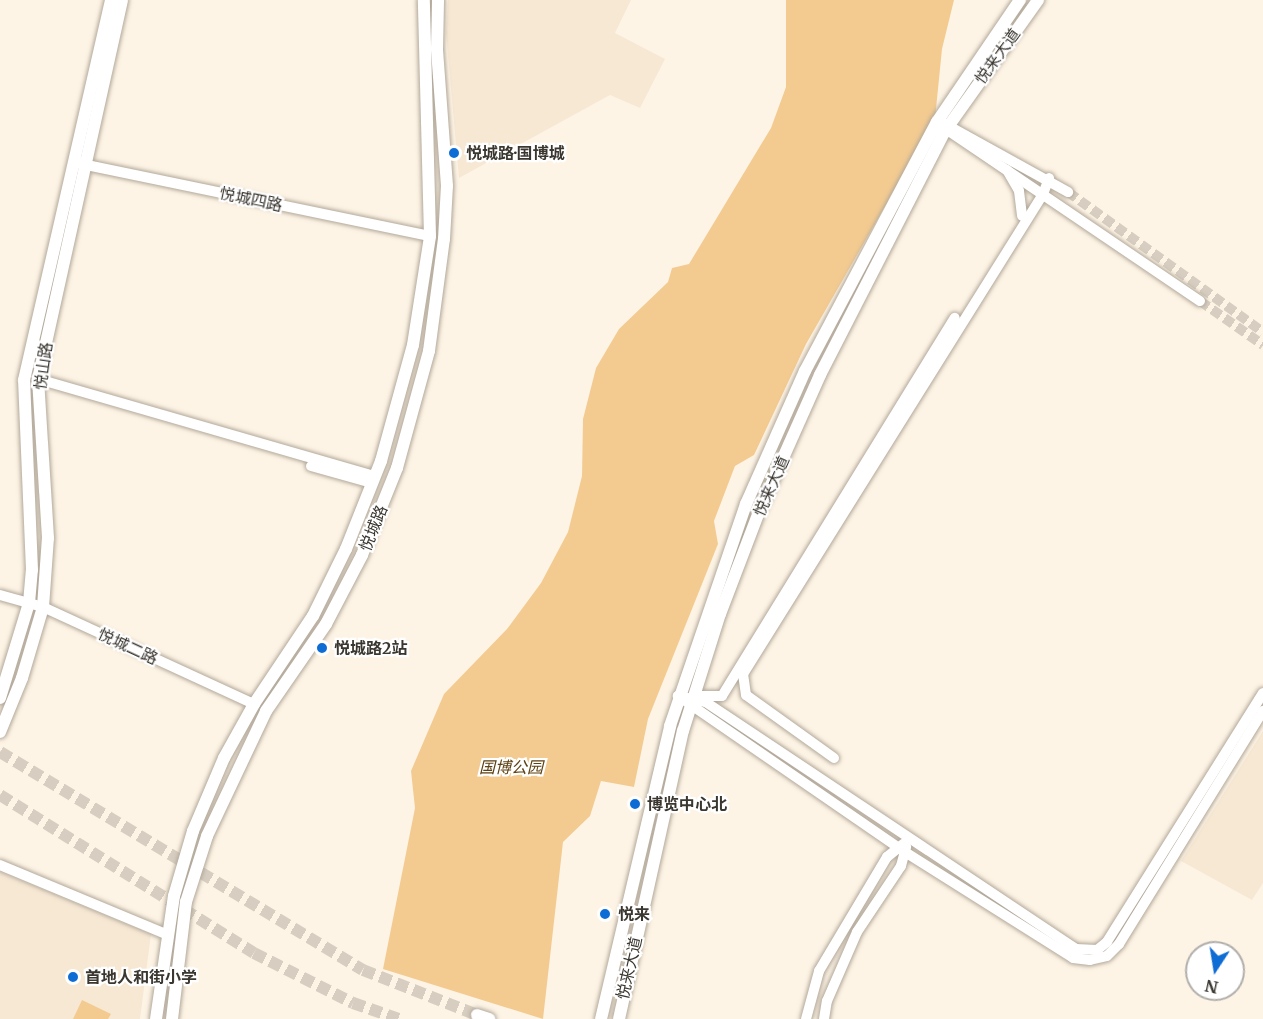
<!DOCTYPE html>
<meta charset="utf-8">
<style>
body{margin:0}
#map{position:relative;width:1263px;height:1019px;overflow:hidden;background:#fef4e5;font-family:Merriweather,"Noto Sans SC",serif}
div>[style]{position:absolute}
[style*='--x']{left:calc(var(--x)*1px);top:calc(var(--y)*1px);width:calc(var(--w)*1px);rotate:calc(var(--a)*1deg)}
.built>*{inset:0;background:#f7e8d4}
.green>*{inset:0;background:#f3cb91}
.minor-tunnel>*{height:10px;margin-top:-5px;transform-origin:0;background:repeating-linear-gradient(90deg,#d7cec1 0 10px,transparent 0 15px)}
.major-tunnel>*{height:12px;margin-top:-6px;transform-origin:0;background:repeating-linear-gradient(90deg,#d7cec1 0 12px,transparent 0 18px)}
.roads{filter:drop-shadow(0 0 2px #b2a89a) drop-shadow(0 0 2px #b2a89a)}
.minor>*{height:10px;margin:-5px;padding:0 5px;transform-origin:5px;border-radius:5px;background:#fff}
.major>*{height:12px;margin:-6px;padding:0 6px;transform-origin:6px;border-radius:6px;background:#fff}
.dots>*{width:16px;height:16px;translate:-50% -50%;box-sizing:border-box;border:3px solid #fff;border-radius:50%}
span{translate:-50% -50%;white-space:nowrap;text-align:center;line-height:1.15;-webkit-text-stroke:4.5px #fff;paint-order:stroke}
.street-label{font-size:16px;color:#3a3630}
.poi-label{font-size:16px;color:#3a3630;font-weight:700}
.left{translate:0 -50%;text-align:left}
.park-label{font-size:16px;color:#5e4212;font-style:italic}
.north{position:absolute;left:1185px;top:941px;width:60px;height:60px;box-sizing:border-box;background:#fff;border:2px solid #b0afac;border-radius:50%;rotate:192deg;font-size:16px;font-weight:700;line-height:24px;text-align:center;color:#3a3630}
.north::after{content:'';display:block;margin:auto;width:21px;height:27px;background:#0e6cd5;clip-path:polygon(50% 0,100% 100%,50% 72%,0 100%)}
</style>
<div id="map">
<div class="built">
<div style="clip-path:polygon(448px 0,631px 0,615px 33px,665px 59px,640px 108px,610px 95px,459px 178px,446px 33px)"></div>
<div style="clip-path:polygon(1263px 731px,1263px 883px,1252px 900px,1181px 861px)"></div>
<div style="clip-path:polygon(0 872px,151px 934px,140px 1019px,0 1019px)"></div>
</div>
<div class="green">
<div style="clip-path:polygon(786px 0,954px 0,942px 49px,935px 119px,806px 344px,754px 455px,735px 466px,714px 521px,718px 544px,648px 719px,634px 787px,601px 781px,590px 816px,563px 842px,543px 1019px,383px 969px,415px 808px,411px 771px,444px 694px,507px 629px,541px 583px,568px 532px,582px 476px,583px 419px,596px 368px,619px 329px,668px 282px,672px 268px,689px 264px,771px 128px,786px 87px)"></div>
<div style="clip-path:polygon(82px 1000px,111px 1014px,108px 1019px,73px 1019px)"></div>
</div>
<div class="minor-tunnel">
<div style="--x:1068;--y:192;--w:240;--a:35.7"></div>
<div style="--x:1200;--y:301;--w:77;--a:34.9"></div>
</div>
<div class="major-tunnel">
<div style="--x:0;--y:752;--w:423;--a:31"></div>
<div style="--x:363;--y:970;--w:123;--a:21.5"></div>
<div style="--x:0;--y:795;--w:299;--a:31.9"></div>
<div style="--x:254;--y:953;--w:111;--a:26.8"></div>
<div style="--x:353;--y:1003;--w:49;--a:19.2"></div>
</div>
<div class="roads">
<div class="minor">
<div style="--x:943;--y:123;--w:143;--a:28.9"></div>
<div style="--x:940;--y:125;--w:314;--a:34.1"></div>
<div style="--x:77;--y:163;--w:360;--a:11.7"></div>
<div style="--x:1007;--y:170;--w:24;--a:60"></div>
<div style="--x:1019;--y:191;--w:25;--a:83"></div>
<div style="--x:38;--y:379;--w:351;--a:16.1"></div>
<div style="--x:311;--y:466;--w:63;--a:15.6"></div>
<div style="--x:0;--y:595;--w:45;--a:15.6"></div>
<div style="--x:43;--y:607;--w:232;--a:24.7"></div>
<div style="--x:1263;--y:693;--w:294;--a:122.1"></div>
<div style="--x:1107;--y:942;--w:13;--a:141"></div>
<div style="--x:1097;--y:950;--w:21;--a:-177"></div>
<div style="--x:1076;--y:949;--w:445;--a:-146.3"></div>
<div style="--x:706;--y:702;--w:29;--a:-168"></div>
<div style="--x:678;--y:696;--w:275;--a:34.5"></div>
<div style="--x:905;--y:852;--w:199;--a:32.2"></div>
<div style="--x:1073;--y:958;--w:17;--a:7"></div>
<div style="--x:1090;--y:960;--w:17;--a:-13"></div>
<div style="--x:1107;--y:956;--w:17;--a:-45"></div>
<div style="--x:1119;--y:944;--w:274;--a:-58.3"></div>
<div style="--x:699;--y:696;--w:23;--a:0"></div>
<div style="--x:722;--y:696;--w:444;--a:-58.4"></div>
<div style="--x:834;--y:758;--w:108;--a:-144.4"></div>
<div style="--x:746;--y:695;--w:21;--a:-98"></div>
<div style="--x:743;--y:674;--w:566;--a:-57.99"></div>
<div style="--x:1043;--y:194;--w:17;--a:-69"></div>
<div style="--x:0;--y:865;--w:182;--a:22.6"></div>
<div style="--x:806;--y:1019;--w:50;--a:-74.8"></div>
<div style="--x:819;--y:971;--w:133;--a:-59.2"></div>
<div style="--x:887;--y:857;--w:21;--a:-39"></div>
<div style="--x:824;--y:1019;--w:18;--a:-81"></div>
<div style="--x:827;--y:1001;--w:75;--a:-66.5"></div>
<div style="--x:857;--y:932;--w:79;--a:-56.3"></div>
<div style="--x:901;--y:866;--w:20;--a:-75"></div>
</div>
<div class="major">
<div style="--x:0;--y:698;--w:99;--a:-73"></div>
<div style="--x:29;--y:603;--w:33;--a:-85"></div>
<div style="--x:32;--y:570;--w:190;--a:-92.4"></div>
<div style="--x:24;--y:380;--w:390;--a:-77.1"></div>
<div style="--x:0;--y:732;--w:58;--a:-67.8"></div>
<div style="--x:22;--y:678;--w:74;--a:-73.5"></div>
<div style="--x:43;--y:607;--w:69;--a:-85.9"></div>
<div style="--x:48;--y:538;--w:159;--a:-93.6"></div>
<div style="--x:38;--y:379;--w:388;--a:-77.5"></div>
<div style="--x:477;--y:1015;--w:13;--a:18"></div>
<div style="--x:156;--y:1019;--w:124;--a:-81.7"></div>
<div style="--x:174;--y:896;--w:68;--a:-73.7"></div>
<div style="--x:193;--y:831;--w:79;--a:-67"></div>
<div style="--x:224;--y:758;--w:62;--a:-60.9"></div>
<div style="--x:254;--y:704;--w:106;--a:-56.2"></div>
<div style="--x:313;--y:616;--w:75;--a:-63.8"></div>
<div style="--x:346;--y:549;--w:95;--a:-68.3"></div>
<div style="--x:381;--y:461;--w:120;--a:-74.6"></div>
<div style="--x:413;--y:345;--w:110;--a:-81.1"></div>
<div style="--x:430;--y:236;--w:236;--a:-91.5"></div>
<div style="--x:172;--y:1019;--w:118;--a:-83.2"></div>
<div style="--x:186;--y:902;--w:69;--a:-72.3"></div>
<div style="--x:207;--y:836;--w:138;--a:-64.7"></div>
<div style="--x:266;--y:711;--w:106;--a:-55.4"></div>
<div style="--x:326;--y:624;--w:78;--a:-62.4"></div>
<div style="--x:362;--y:555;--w:94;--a:-68.1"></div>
<div style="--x:397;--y:468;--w:121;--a:-74.7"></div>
<div style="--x:429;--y:351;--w:113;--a:-82.4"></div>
<div style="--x:444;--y:239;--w:53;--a:-86.8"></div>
<div style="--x:447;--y:186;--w:137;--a:-94.2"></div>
<div style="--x:437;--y:49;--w:49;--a:-88.8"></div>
<div style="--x:601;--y:1019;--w:301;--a:-76.7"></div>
<div style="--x:670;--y:726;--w:235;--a:-71.1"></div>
<div style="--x:746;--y:504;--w:145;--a:-66.1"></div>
<div style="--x:805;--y:371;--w:282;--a:-62.1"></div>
<div style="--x:937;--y:122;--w:148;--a:-55.8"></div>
<div style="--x:619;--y:1019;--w:295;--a:-77.5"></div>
<div style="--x:683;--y:731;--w:123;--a:-72.5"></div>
<div style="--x:720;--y:614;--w:109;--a:-69.1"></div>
<div style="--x:759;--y:512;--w:150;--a:-66"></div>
<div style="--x:820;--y:375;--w:274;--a:-62.9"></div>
<div style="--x:945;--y:131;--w:161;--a:-54.6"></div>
</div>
</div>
<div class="dots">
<div style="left:454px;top:153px;background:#0e6cd5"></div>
<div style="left:322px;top:648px;background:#0e6cd5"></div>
<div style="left:635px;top:804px;background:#0e6cd5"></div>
<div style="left:605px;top:914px;background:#0e6cd5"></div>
<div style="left:73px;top:977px;background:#0e6cd5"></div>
</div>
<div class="street-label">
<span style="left:997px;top:56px;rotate:-54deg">悦来大道</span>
<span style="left:251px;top:199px;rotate:12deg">悦城四路</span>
<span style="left:43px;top:366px;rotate:-82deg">悦山路</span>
<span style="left:771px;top:486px;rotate:-66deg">悦来大道</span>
<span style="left:373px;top:528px;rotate:-68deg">悦城路</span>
<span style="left:128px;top:646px;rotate:25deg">悦城二路</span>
<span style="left:629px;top:968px;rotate:-77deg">悦来大道</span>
</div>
<div class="poi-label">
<span class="left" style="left:466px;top:153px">悦城路·国博城</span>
<span class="left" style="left:334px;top:648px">悦城路2站</span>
<span class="left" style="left:647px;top:804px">博览中心北</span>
<span class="left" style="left:618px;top:914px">悦来</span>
<span class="left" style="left:85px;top:977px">首地人和街小学</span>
</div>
<div class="park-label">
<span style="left:511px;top:767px">国博公园</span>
</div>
<div class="north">N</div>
</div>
